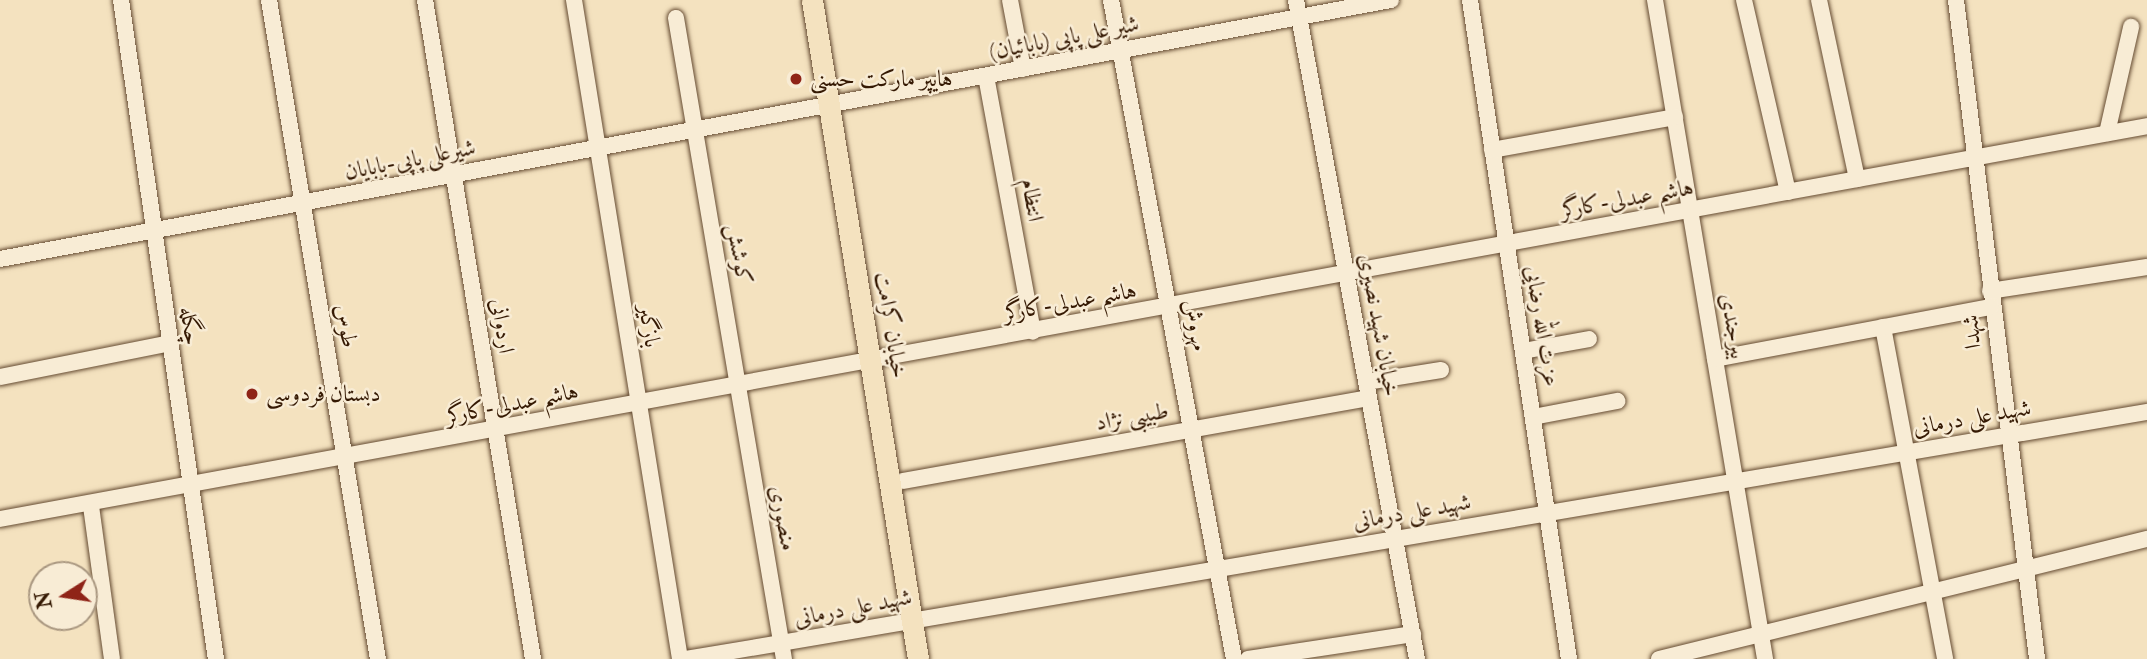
<!DOCTYPE html>
<meta charset="utf-8">
<style>
body{margin:0}
#map{position:relative;width:2147px;height:659px;overflow:hidden;background:#f4e2bf;font-family:"IM FELL Double Pica",Amiri,serif}
div>[style]{position:absolute}
[style*='--x']{left:calc(var(--x)*1px);top:calc(var(--y)*1px);width:calc(var(--w)*1px);rotate:calc(var(--a)*1deg)}
.roads{filter:drop-shadow(0 0 2px #654b32) drop-shadow(0 0 2px #654b32)}
.minor>*{height:16px;margin:-8px;padding:0 8px;transform-origin:8px;border-radius:8px;background:#f8ecd5}
.major>*{height:21px;margin:-10.5px;padding:0 10.5px;transform-origin:10.5px;border-radius:10.5px;background:#f4e2bf}
.dots>*{width:19px;height:19px;translate:-50% -50%;box-sizing:border-box;border:4px solid #f8ecd5;border-radius:50%}
span{translate:-50% -50%;white-space:nowrap;text-align:center;line-height:1.15;-webkit-text-stroke:5px #f8ecd5;paint-order:stroke}
.street-label{font-size:23px;color:#351903}
.poi-label{font-size:23px;color:#351903}
.left{translate:0 -50%;text-align:left}
.north{position:absolute;left:28px;top:561px;width:70px;height:70px;box-sizing:border-box;background:#f8ecd5;border:2px solid #aa9881;border-radius:50%;rotate:258deg;font-size:19px;font-weight:700;line-height:28px;text-align:center;color:#351903}
.north::after{content:'';display:block;margin:auto;width:24px;height:32px;background:#8f2418;clip-path:polygon(50% 0,100% 100%,50% 72%,0 100%)}
</style>
<div id="map">
<div class="roads">
<div class="minor">
<div style="--x:121;--y:0;--w:666;--a:81.8"></div>
<div style="--x:269;--y:0;--w:668;--a:80.61"></div>
<div style="--x:425;--y:0;--w:668;--a:80.69"></div>
<div style="--x:574;--y:0;--w:667;--a:80.86"></div>
<div style="--x:1010;--y:0;--w:70;--a:79.3"></div>
<div style="--x:1111;--y:0;--w:670;--a:79.43"></div>
<div style="--x:1296;--y:0;--w:670;--a:79.6"></div>
<div style="--x:1470;--y:0;--w:666;--a:81.46"></div>
<div style="--x:1655;--y:0;--w:668;--a:80.52"></div>
<div style="--x:1744;--y:0;--w:197;--a:77.1"></div>
<div style="--x:1819;--y:0;--w:183;--a:78"></div>
<div style="--x:1956;--y:0;--w:664;--a:82.99"></div>
<div style="--x:676;--y:18;--w:650;--a:80.44"></div>
<div style="--x:986;--y:76;--w:260;--a:79.6"></div>
<div style="--x:2107;--y:133;--w:109;--a:-77.2"></div>
<div style="--x:1492;--y:150;--w:186;--a:-10.2"></div>
<div style="--x:0;--y:259;--w:1415;--a:-10.55"></div>
<div style="--x:1990;--y:291;--w:159;--a:-8.7"></div>
<div style="--x:1883;--y:327;--w:338;--a:79.4"></div>
<div style="--x:1523;--y:351;--w:67;--a:-10.3"></div>
<div style="--x:1715;--y:359;--w:281;--a:-10.7"></div>
<div style="--x:0;--y:377;--w:173;--a:-11.3"></div>
<div style="--x:1366;--y:382;--w:76;--a:-9.1"></div>
<div style="--x:1533;--y:417;--w:86;--a:-10.8"></div>
<div style="--x:903;--y:481;--w:473;--a:-10.1"></div>
<div style="--x:91;--y:506;--w:154;--a:82.2"></div>
<div style="--x:0;--y:519;--w:2183;--a:-10.37"></div>
<div style="--x:686;--y:659;--w:1482;--a:-9.6"></div>
<div style="--x:1248;--y:659;--w:167;--a:-8.6"></div>
<div style="--x:1659;--y:659;--w:503;--a:-13.82"></div>
</div>
<div class="major">
<div style="--x:812;--y:0;--w:667;--a:80.86"></div>
</div>
</div>
<div class="dots">
<div style="left:796px;top:79px;background:#8f2418"></div>
<div style="left:252px;top:394px;background:#8f2418"></div>
</div>
<div class="street-label">
<span style="left:1064px;top:38px;rotate:-11deg">شیر علی پاپی (بابائیان)</span>
<span style="left:410px;top:160px;rotate:-11deg">شیرعلی پاپی-بابایان</span>
<span style="left:1627px;top:199px;rotate:-10deg">هاشم عبدلی-کارگر</span>
<span style="left:1032px;top:200px;rotate:80deg">انتظام</span>
<span style="left:739px;top:254px;rotate:80deg">کوشش</span>
<span style="left:1070px;top:302px;rotate:-10deg">هاشم عبدلی-کارگر</span>
<span style="left:891px;top:325px;rotate:81deg">خیابان کرامت</span>
<span style="left:1195px;top:325px;rotate:79deg">مهروش</span>
<span style="left:1379px;top:325px;rotate:80deg">خیابان شهید نصیری</span>
<span style="left:190px;top:326px;rotate:82deg">چگله</span>
<span style="left:346px;top:326px;rotate:81deg">طوس</span>
<span style="left:502px;top:326px;rotate:81deg">اردوانی</span>
<span style="left:649px;top:326px;rotate:81deg">بازگیر</span>
<span style="left:1542px;top:326px;rotate:81deg">عزت الله رضایی</span>
<span style="left:1733px;top:326px;rotate:81deg">بیرجندی</span>
<span style="left:1972px;top:332px;rotate:-96deg">شهدا</span>
<span style="left:512px;top:404px;rotate:-11deg">هاشم عبدلی-کارگر</span>
<span style="left:1132px;top:417px;rotate:-10deg">طبیبی نژاد</span>
<span style="left:1972px;top:418px;rotate:-10deg">شهید علی درمانی</span>
<span style="left:1412px;top:512px;rotate:-10deg">شهید علی درمانی</span>
<span style="left:783px;top:518px;rotate:80deg">منصوری</span>
<span style="left:853px;top:608px;rotate:-11deg">شهید علی درمانی</span>
</div>
<div class="poi-label">
<span class="left" style="left:810px;top:79px">هایپر مارکت حسنی</span>
<span class="left" style="left:266px;top:394px">دبستان فردوسی</span>
</div>
<div class="north">N</div>
</div>
